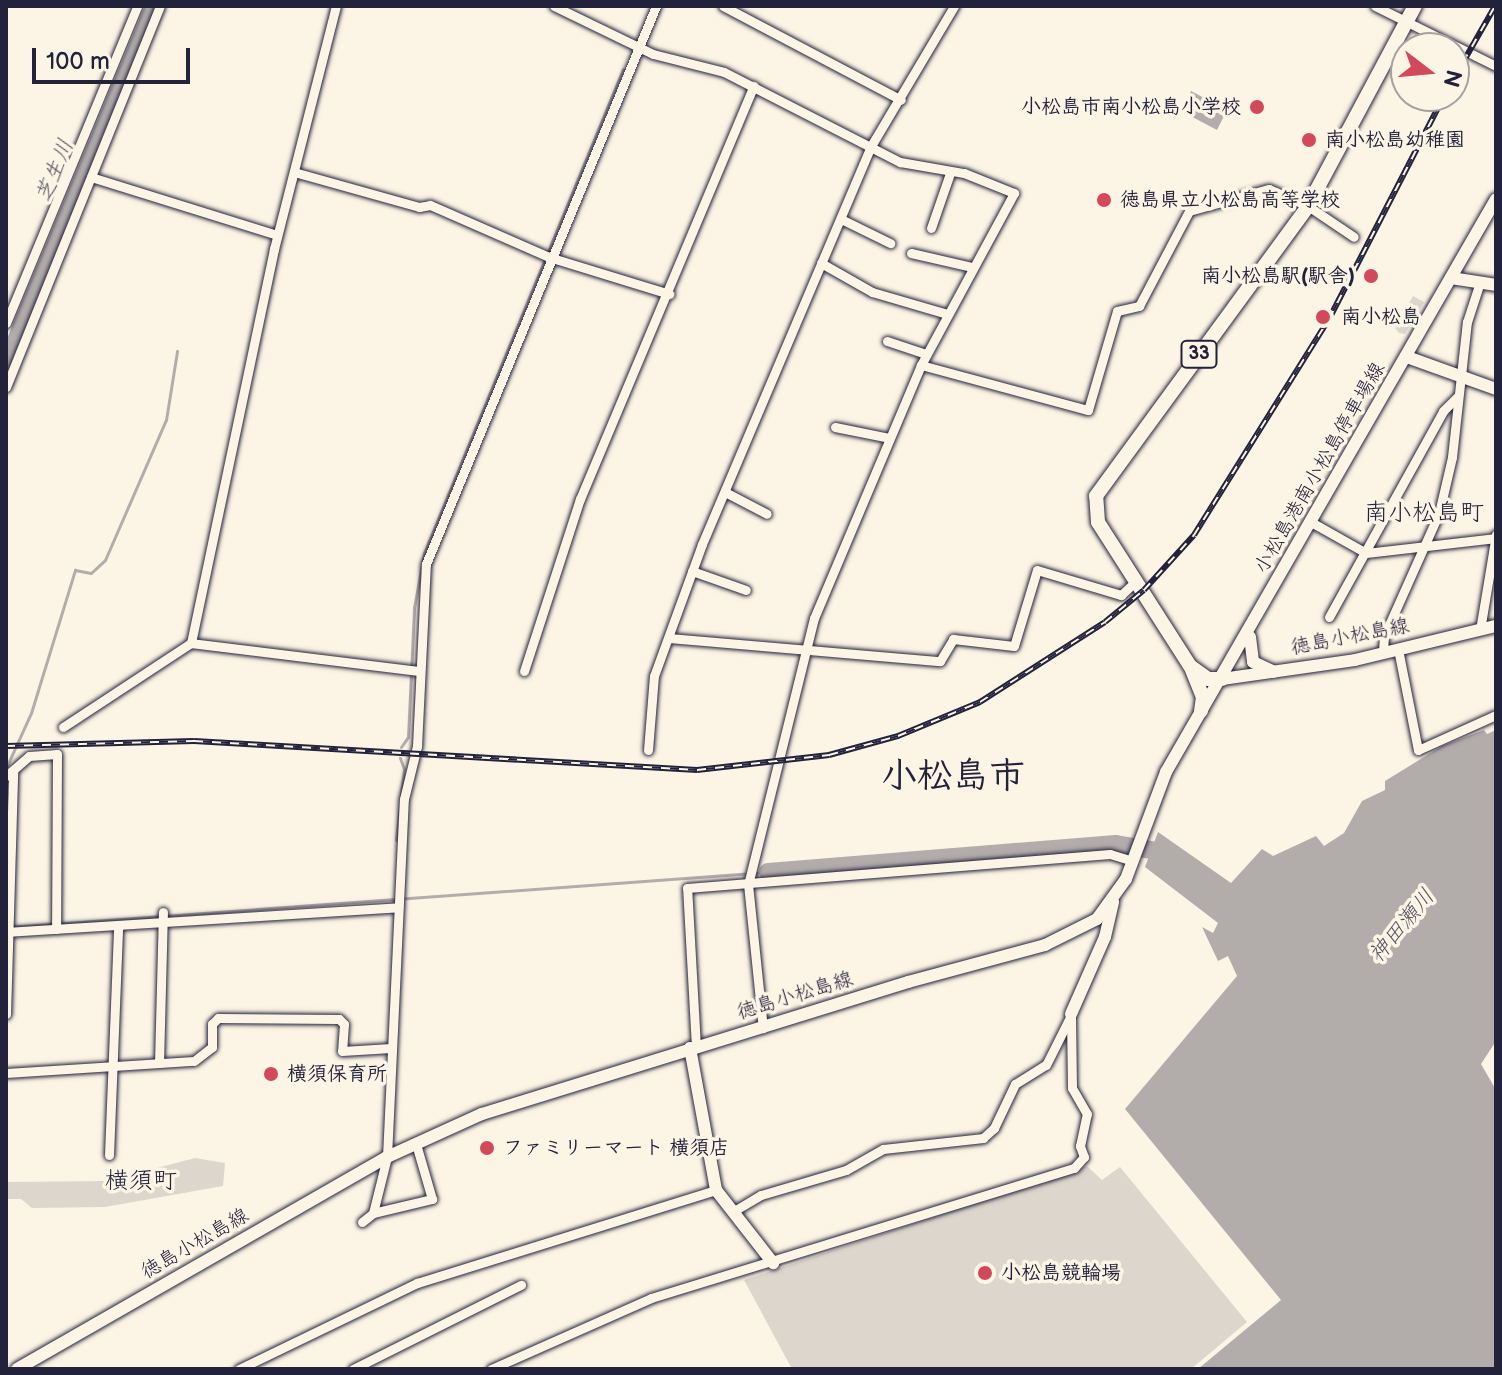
<!DOCTYPE html>
<meta charset="utf-8">
<style>
body{margin:0}
#map{position:relative;width:1502px;height:1375px;overflow:hidden;background:#fcf5e5;font-family:"Balsamiq Sans","Klee One",sans-serif}
div>[style]{position:absolute}
[style*='--x']{left:calc(var(--x)*1px);top:calc(var(--y)*1px);width:calc(var(--w)*1px);rotate:calc(var(--a)*1deg)}
.green>*{inset:0;background:#dcd6cc}
.water>*{inset:0;background:#b2adab}
.stream>*{height:3px;margin:-1.5px;padding:0 1.5px;transform-origin:1.5px;border-radius:1.5px;background:#b2adab}
.river>*{height:18px;margin:-9px;padding:0 9px;transform-origin:9px;border-radius:9px;background:#b2adab}
.roads{filter:drop-shadow(0 0 2px #22223b) drop-shadow(0 0 2px #22223b)}
.street>*{height:9px;margin:-4.5px;padding:0 4.5px;transform-origin:4.5px;border-radius:4.5px;background:#fcf5e5}
.secondary>*{height:12px;margin:-6px;padding:0 6px;transform-origin:6px;border-radius:6px;background:#fcf5e5}
.primary>*{height:14px;margin:-7px;padding:0 7px;transform-origin:7px;border-radius:7px;background:#fcf5e5}
.rail>*{height:6px;margin-top:-3px;transform-origin:0;background:repeating-linear-gradient(90deg,#fcf5e5 0 9px,#22223b 0 18px);box-sizing:border-box;border-block:2px solid #22223b}
.dots>*{width:22px;height:22px;translate:-50% -50%;box-sizing:border-box;border:4px solid #fcf5e5;border-radius:50%}
span{translate:-50% -50%;white-space:nowrap;text-align:center;line-height:1.15;-webkit-text-stroke:7px #fcf5e5;paint-order:stroke}
.shield-label span{padding:2px 6px;background:#fcf5e5;border:2px solid;border-radius:6px;-webkit-text-stroke-width:0}
.shield-label{font-size:18px;color:#22223b;font-weight:700}
.poi-label{font-size:20px;color:#22223b;font-weight:700}
.right{translate:-100% -50%;text-align:right}
.left{translate:0 -50%;text-align:left}
.street-label{font-size:20px;color:#22223b}
.water-label{font-size:22px;color:#545362;font-style:italic}
.quarter-label{font-size:24px;color:#22223b}
.town-label{font-size:36px;color:#22223b;font-weight:700}
.frame{position:absolute;inset:0;border:8px solid #22223b;pointer-events:none}
.north{position:absolute;left:1390px;top:32px;width:80px;height:80px;box-sizing:border-box;background:#fcf5e5;border:2px solid #a5a1a1;border-radius:50%;rotate:106deg;font-size:22px;font-weight:700;line-height:32px;text-align:center;color:#22223b}
.north::after{content:'';display:block;margin:auto;width:28px;height:36px;background:#d1495b;clip-path:polygon(50% 0,100% 100%,50% 72%,0 100%)}
.scale{position:absolute;left:32px;top:48px;width:158px;height:36px;box-sizing:border-box;border:4px solid #22223b;border-top:0;padding-left:10px;font-size:24px;line-height:28px;white-space:nowrap;color:#22223b;-webkit-text-stroke:6px #fcf5e5;paint-order:stroke}
</style>
<div id="map">
<div class="green">
<div style="clip-path:polygon(1413px 296px,1424px 302px,1405px 334px,1399px 333px,1395px 328px)"></div>
<div style="clip-path:polygon(195px 1158px,225px 1163px,223px 1186px,105px 1207px,32px 1208px,21px 1199px,6px 1199px,6px 1182px,107px 1181px)"></div>
<div style="clip-path:polygon(1087px 1166px,1102px 1180px,1120px 1167px,1247px 1322px,1191px 1369px,792px 1369px,744px 1280px)"></div>
</div>
<div class="water">
<div style="clip-path:polygon(145px 6px,158px 6px,6px 378px,6px 341px)"></div>
<div style="clip-path:polygon(1191px 91px,1227px 110px,1217px 130px,1181px 111px)"></div>
<div style="clip-path:polygon(1484px 730px,1487px 734px,1496px 730px,1496px 1041px,1481px 1064px,1496px 1090px,1496px 1369px,1198px 1369px,1281px 1300px,1125px 1109px,1237px 976px,1228px 956px,1218px 961px,1202px 927px,1213px 933px,1218px 923px,1145px 867px,1158px 832px,1231px 883px,1262px 849px,1273px 856px,1316px 836px,1324px 846px,1344px 833px,1362px 801px,1385px 790px,1385px 781px,1442px 746px)"></div>
</div>
<div class="stream">
<div style="--x:401;--y:747;--w:12;--a:-55"></div>
<div style="--x:408;--y:737;--w:129;--a:-87.3"></div>
<div style="--x:414;--y:608;--w:56;--a:-79.7"></div>
<div style="--x:424;--y:553;--w:523;--a:-67.65"></div>
<div style="--x:6;--y:768;--w:60;--a:-65.6"></div>
<div style="--x:31;--y:713;--w:150;--a:-72.9"></div>
<div style="--x:75;--y:570;--w:16;--a:11"></div>
<div style="--x:91;--y:573;--w:19;--a:-43"></div>
<div style="--x:105;--y:560;--w:153;--a:-66.5"></div>
<div style="--x:166;--y:420;--w:70;--a:-80.9"></div>
<div style="--x:396;--y:840;--w:71;--a:-83.6"></div>
<div style="--x:404;--y:769;--w:12;--a:-110"></div>
<div style="--x:10;--y:927;--w:760;--a:-4.15"></div>
</div>
<div class="river">
<div style="--x:768;--y:872;--w:349;--a:-4.6"></div>
<div style="--x:1116;--y:844;--w:42;--a:9.7"></div>
</div>
<div class="roads">
<div class="street">
<div style="--x:554;--y:6;--w:110;--a:25.9"></div>
<div style="--x:653;--y:54;--w:73;--a:14.2"></div>
<div style="--x:724;--y:72;--w:198;--a:27.1"></div>
<div style="--x:900;--y:162;--w:65;--a:9.8"></div>
<div style="--x:964;--y:173;--w:54;--a:21.8"></div>
<div style="--x:1014;--y:193;--w:196;--a:118.4"></div>
<div style="--x:921;--y:365;--w:275;--a:112.9"></div>
<div style="--x:814;--y:618;--w:274;--a:103.9"></div>
<div style="--x:748;--y:884;--w:145;--a:84.1"></div>
<div style="--x:723;--y:6;--w:201;--a:27.8"></div>
<div style="--x:1375;--y:6;--w:135;--a:26.4"></div>
<div style="--x:294;--y:172;--w:130;--a:15.6"></div>
<div style="--x:419;--y:207;--w:11;--a:-10"></div>
<div style="--x:430;--y:205;--w:130;--a:23.6"></div>
<div style="--x:549;--y:257;--w:126;--a:17.1"></div>
<div style="--x:91;--y:177;--w:195;--a:17.3"></div>
<div style="--x:841;--y:219;--w:55;--a:26.1"></div>
<div style="--x:931;--y:228;--w:58;--a:-70.9"></div>
<div style="--x:911;--y:253;--w:63;--a:12.9"></div>
<div style="--x:821;--y:263;--w:59;--a:29.6"></div>
<div style="--x:872;--y:292;--w:78;--a:16.3"></div>
<div style="--x:6;--y:323;--w:343;--a:-67.5"></div>
<div style="--x:887;--y:341;--w:41;--a:18.4"></div>
<div style="--x:921;--y:365;--w:173;--a:15.1"></div>
<div style="--x:1088;--y:410;--w:103;--a:-73.7"></div>
<div style="--x:1117;--y:311;--w:23;--a:-13"></div>
<div style="--x:1139;--y:306;--w:107;--a:-62.2"></div>
<div style="--x:1189;--y:211;--w:83;--a:-15.4"></div>
<div style="--x:1269;--y:189;--w:43;--a:23.6"></div>
<div style="--x:1308;--y:206;--w:55;--a:34"></div>
<div style="--x:6;--y:387;--w:411;--a:-68"></div>
<div style="--x:835;--y:427;--w:55;--a:11.5"></div>
<div style="--x:725;--y:492;--w:47;--a:27.6"></div>
<div style="--x:1311;--y:522;--w:63;--a:29.4"></div>
<div style="--x:1366;--y:553;--w:131;--a:-6.6"></div>
<div style="--x:692;--y:571;--w:57;--a:19.4"></div>
<div style="--x:1329;--y:617;--w:235;--a:-61"></div>
<div style="--x:1443;--y:411;--w:20;--a:-45"></div>
<div style="--x:1480;--y:630;--w:97;--a:-80.5"></div>
<div style="--x:669;--y:638;--w:272;--a:4.9"></div>
<div style="--x:940;--y:661;--w:26;--a:-59"></div>
<div style="--x:953;--y:639;--w:61;--a:6.5"></div>
<div style="--x:1014;--y:646;--w:79;--a:-73.2"></div>
<div style="--x:1037;--y:570;--w:88;--a:16.6"></div>
<div style="--x:1121;--y:595;--w:22;--a:-43"></div>
<div style="--x:191;--y:643;--w:229;--a:7"></div>
<div style="--x:1398;--y:649;--w:103;--a:78.8"></div>
<div style="--x:1418;--y:750;--w:85;--a:-24.2"></div>
<div style="--x:1383;--y:653;--w:17;--a:-87"></div>
<div style="--x:1384;--y:636;--w:135;--a:-65.9"></div>
<div style="--x:1439;--y:513;--w:57;--a:-76.9"></div>
<div style="--x:1452;--y:457;--w:136;--a:-83.7"></div>
<div style="--x:1467;--y:322;--w:38;--a:-72"></div>
<div style="--x:524;--y:671;--w:181;--a:-72"></div>
<div style="--x:580;--y:499;--w:448;--a:-67.2"></div>
<div style="--x:63;--y:727;--w:153;--a:-33.3"></div>
<div style="--x:191;--y:643;--w:403;--a:-78.1"></div>
<div style="--x:274;--y:249;--w:251;--a:-75.7"></div>
<div style="--x:648;--y:750;--w:74;--a:-85.4"></div>
<div style="--x:654;--y:676;--w:140;--a:-70"></div>
<div style="--x:702;--y:544;--w:432;--a:-67"></div>
<div style="--x:871;--y:146;--w:163;--a:-59.3"></div>
<div style="--x:6;--y:776;--w:30;--a:-41"></div>
<div style="--x:29;--y:756;--w:28;--a:-4"></div>
<div style="--x:57;--y:754;--w:175;--a:90.3"></div>
<div style="--x:6;--y:932;--w:393;--a:-3.6"></div>
<div style="--x:6;--y:1014;--w:242;--a:-88.3"></div>
<div style="--x:696;--y:1047;--w:159;--a:-93.2"></div>
<div style="--x:687;--y:888;--w:424;--a:-4.6"></div>
<div style="--x:1110;--y:854;--w:24;--a:17"></div>
<div style="--x:159;--y:1063;--w:151;--a:-88.5"></div>
<div style="--x:6;--y:1073;--w:188;--a:-3.7"></div>
<div style="--x:194;--y:1061;--w:23;--a:-38"></div>
<div style="--x:212;--y:1047;--w:23;--a:-90"></div>
<div style="--x:212;--y:1024;--w:8;--a:-45"></div>
<div style="--x:218;--y:1018;--w:121;--a:0.5"></div>
<div style="--x:339;--y:1019;--w:7;--a:45"></div>
<div style="--x:344;--y:1024;--w:27;--a:94"></div>
<div style="--x:342;--y:1051;--w:49;--a:-3.5"></div>
<div style="--x:109;--y:1155;--w:229;--a:-87.7"></div>
<div style="--x:734;--y:1211;--w:31;--a:-31"></div>
<div style="--x:761;--y:1195;--w:89;--a:-16.4"></div>
<div style="--x:846;--y:1170;--w:43;--a:-29.6"></div>
<div style="--x:883;--y:1149;--w:101;--a:-6.3"></div>
<div style="--x:983;--y:1138;--w:15;--a:-42"></div>
<div style="--x:994;--y:1128;--w:49;--a:-64.5"></div>
<div style="--x:1015;--y:1084;--w:36;--a:-32"></div>
<div style="--x:1046;--y:1065;--w:56;--a:-63.4"></div>
<div style="--x:373;--y:1213;--w:58;--a:-76"></div>
<div style="--x:387;--y:1157;--w:358;--a:-87.3"></div>
<div style="--x:404;--y:799;--w:55;--a:-76.2"></div>
<div style="--x:417;--y:746;--w:182;--a:-87.2"></div>
<div style="--x:426;--y:564;--w:604;--a:-67.6"></div>
<div style="--x:362;--y:1222;--w:14;--a:-39"></div>
<div style="--x:373;--y:1213;--w:61;--a:-13.3"></div>
<div style="--x:432;--y:1199;--w:57;--a:-106.2"></div>
<div style="--x:239;--y:1369;--w:198;--a:-25.8"></div>
<div style="--x:417;--y:1283;--w:313;--a:-17.3"></div>
<div style="--x:353;--y:1369;--w:188;--a:-26.6"></div>
<div style="--x:491;--y:1369;--w:175;--a:-23.9"></div>
<div style="--x:651;--y:1298;--w:443;--a:-17.1"></div>
<div style="--x:1074;--y:1168;--w:15;--a:-48"></div>
<div style="--x:1084;--y:1157;--w:12;--a:-110"></div>
<div style="--x:1080;--y:1146;--w:33;--a:-78"></div>
<div style="--x:1087;--y:1114;--w:30;--a:-120"></div>
<div style="--x:1072;--y:1088;--w:74;--a:-90.8"></div>
</div>
<div class="secondary">
<div style="--x:1451;--y:278;--w:46;--a:8.8"></div>
<div style="--x:1407;--y:357;--w:95;--a:19.8"></div>
<div style="--x:1250;--y:637;--w:25;--a:83"></div>
<div style="--x:1253;--y:662;--w:23;--a:25"></div>
<div style="--x:1222;--y:679;--w:134;--a:-8.1"></div>
<div style="--x:1355;--y:660;--w:145;--a:-13.6"></div>
<div style="--x:1071;--y:1014;--w:84;--a:-66.2"></div>
<div style="--x:1105;--y:937;--w:36;--a:-77"></div>
<div style="--x:690;--y:1048;--w:144;--a:79.6"></div>
<div style="--x:716;--y:1190;--w:93;--a:52"></div>
<div style="--x:17;--y:1369;--w:426;--a:-29.8"></div>
<div style="--x:387;--y:1157;--w:104;--a:-24.4"></div>
<div style="--x:482;--y:1114;--w:446;--a:-17.2"></div>
<div style="--x:908;--y:982;--w:142;--a:-15.1"></div>
<div style="--x:1045;--y:945;--w:58;--a:-26.6"></div>
<div style="--x:1097;--y:919;--w:49;--a:-54.1"></div>
<div style="--x:1126;--y:879;--w:114;--a:-69.5"></div>
<div style="--x:1166;--y:772;--w:661;--a:-60.06"></div>
</div>
<div class="primary">
<div style="--x:1192;--y:670;--w:29;--a:68"></div>
<div style="--x:1203;--y:697;--w:14;--a:98"></div>
<div style="--x:1222;--y:679;--w:14;--a:180"></div>
<div style="--x:1208;--y:679;--w:22;--a:-144"></div>
<div style="--x:1190;--y:666;--w:171;--a:-122.6"></div>
<div style="--x:1098;--y:522;--w:26;--a:-94"></div>
<div style="--x:1096;--y:496;--w:359;--a:-53.8"></div>
<div style="--x:1308;--y:206;--w:227;--a:-61.9"></div>
</div>
</div>
<div class="rail">
<div style="--x:1454;--y:78;--w:83;--a:-60.3"></div>
<div style="--x:6;--y:746;--w:188;--a:-1.5"></div>
<div style="--x:194;--y:741;--w:504;--a:3.3"></div>
<div style="--x:697;--y:770;--w:133;--a:-6.5"></div>
<div style="--x:829;--y:755;--w:72;--a:-15.4"></div>
<div style="--x:898;--y:736;--w:89;--a:-22.5"></div>
<div style="--x:980;--y:702;--w:148;--a:-32.6"></div>
<div style="--x:1105;--y:622;--w:50;--a:-39.4"></div>
<div style="--x:1144;--y:590;--w:74;--a:-47.7"></div>
<div style="--x:1194;--y:535;--w:255;--a:-58"></div>
<div style="--x:1329;--y:319;--w:251;--a:-62.7"></div>
</div>
<div class="dots">
<div style="left:1257px;top:107px;background:#d1495b"></div>
<div style="left:1309px;top:140px;background:#d1495b"></div>
<div style="left:1104px;top:200px;background:#d1495b"></div>
<div style="left:1371px;top:276px;background:#d1495b"></div>
<div style="left:1323px;top:317px;background:#d1495b"></div>
<div style="left:271px;top:1074px;background:#d1495b"></div>
<div style="left:487px;top:1148px;background:#d1495b"></div>
<div style="left:985px;top:1273px;background:#d1495b"></div>
</div>
<div class="shield-label">
<span style="left:1199px;top:354px">33</span>
</div>
<div class="poi-label">
<span class="right" style="left:1241px;top:107px">小松島市南小松島小学校</span>
<span class="left" style="left:1325px;top:140px">南小松島幼稚園</span>
<span class="left" style="left:1120px;top:200px">徳島県立小松島高等学校</span>
<span class="right" style="left:1355px;top:276px">南小松島駅(駅舎)</span>
<span class="left" style="left:1341px;top:317px">南小松島</span>
<span class="left" style="left:287px;top:1074px">横須保育所</span>
<span class="left" style="left:503px;top:1148px">ファミリーマート 横須店</span>
<span class="left" style="left:1001px;top:1273px">小松島競輪場</span>
</div>
<div class="street-label">
<span style="left:1320px;top:468px;rotate:-60deg">小松島港南小松島停車場線</span>
<span style="left:1350px;top:637px;rotate:-11deg">徳島小松島線</span>
<span style="left:795px;top:996px;rotate:-17deg">徳島小松島線</span>
<span style="left:195px;top:1244px;rotate:-30deg">徳島小松島線</span>
</div>
<div class="water-label">
<span style="left:55px;top:171px;rotate:-68deg">芝生川</span>
<span style="left:1402px;top:926px;rotate:-50deg">神田瀬川</span>
</div>
<div class="quarter-label">
<span style="left:1424px;top:513px">南小松島町</span>
<span style="left:141px;top:1181px">横須町</span>
</div>
<div class="town-label">
<span style="left:953px;top:777px">小松島市</span>
</div>
<div class="frame"></div>
<div class="north">N</div>
<div class="scale">100 m</div>
</div>
